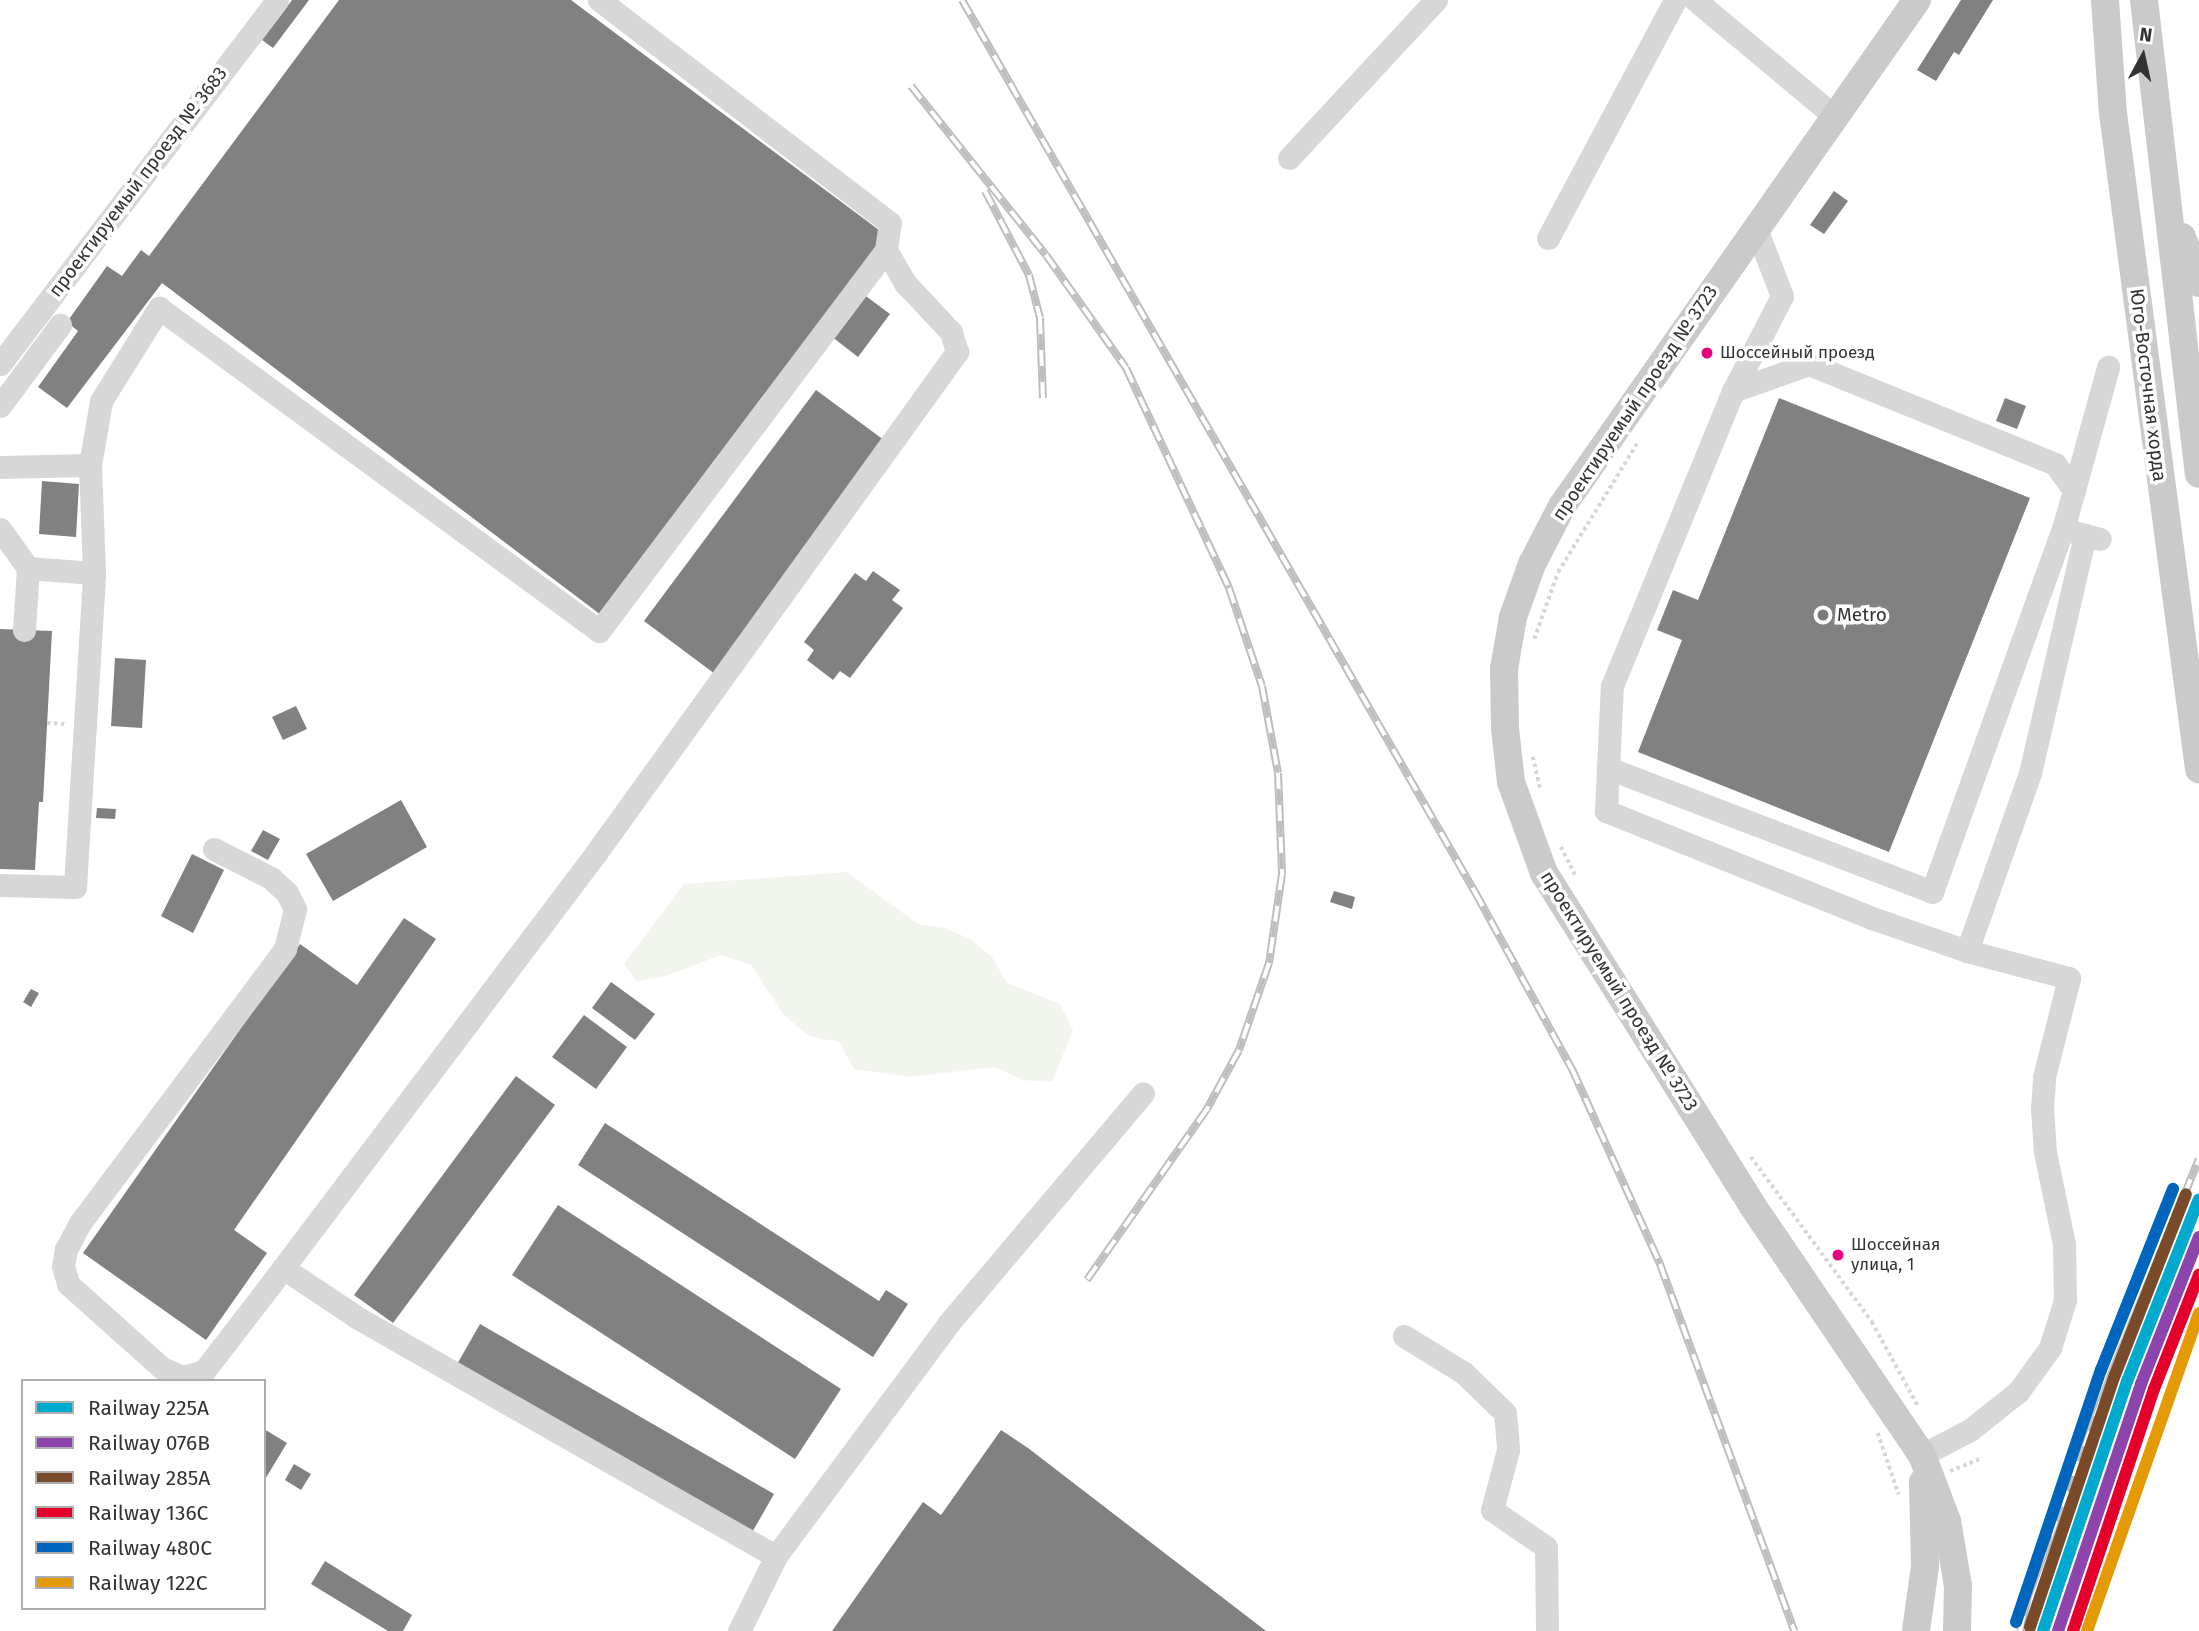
<!DOCTYPE html>
<meta charset="utf-8">
<style>
body{margin:0}
#map{position:relative;width:2199px;height:1631px;overflow:hidden;background:#fff;font-family:"Fira Sans",sans-serif}
div>[style]{position:absolute}
[style*='--x']{left:calc(var(--x)*1px);top:calc(var(--y)*1px);width:calc(var(--w)*1px);rotate:calc(var(--a)*1deg)}
.green>*{inset:0;background:#f1f5ed}
.building>*{inset:0;background:#818181}
.path>*{height:3.5px;margin-top:-1.75px;transform-origin:0;background:repeating-linear-gradient(90deg,#d6d6d6 0 3.5px,transparent 0 7px)}
.minor>*{height:23px;margin:-11.5px;padding:0 11.5px;transform-origin:11.5px;border-radius:11.5px;background:#d7d7d7}
.major>*{height:28px;margin:-14px;padding:0 14px;transform-origin:14px;border-radius:14px;background:#cacaca}
.rail>*{height:8px;margin-top:-4px;transform-origin:0;background:repeating-linear-gradient(90deg,#fff 0 16px,#bebebe 0 32px);box-sizing:border-box;border-block:2px solid #bebebe}
.rail-1>*{height:12px;margin:-6px;padding:0 6px;transform-origin:6px;border-radius:6px;background:#00a9ce}
.rail-2>*{height:12px;margin:-6px;padding:0 6px;transform-origin:6px;border-radius:6px;background:#8e44ad}
.rail-3>*{height:12px;margin:-6px;padding:0 6px;transform-origin:6px;border-radius:6px;background:#7a4b2a}
.rail-4>*{height:12px;margin:-6px;padding:0 6px;transform-origin:6px;border-radius:6px;background:#e4002b}
.rail-5>*{height:12px;margin:-6px;padding:0 6px;transform-origin:6px;border-radius:6px;background:#0065bd}
.rail-6>*{height:12px;margin:-6px;padding:0 6px;transform-origin:6px;border-radius:6px;background:#e39a05}
.dots>*{width:19px;height:19px;translate:-50% -50%;box-sizing:border-box;border:4px solid #fff;border-radius:50%}
span{translate:-50% -50%;white-space:nowrap;text-align:center;line-height:1.15;-webkit-text-stroke:7px #fff;paint-order:stroke}
.bus-label{font-size:17px;color:#333}
.left{translate:0 -50%;text-align:left}
.street-label{font-size:19px;color:#333}
.poi-label{font-size:19px;color:#333}
.legend{position:absolute;left:21px;top:1379px;width:245px;height:231px;box-sizing:border-box;background:#fff;border:2px solid #adadad;margin:0;padding:9px 12px;list-style:none;font-size:21px;color:#333}
.legend li{display:flex;align-items:center;gap:14px;height:35px}
.legend b{width:35px;border:2px solid #adadad}
.north{position:absolute;left:2108px;top:21px;width:70px;height:70px;-webkit-text-stroke:5px #fff;paint-order:stroke;rotate:8deg;font-size:19px;font-weight:700;line-height:28px;text-align:center;color:#333}
.north::after{content:'';display:block;margin:auto;width:24px;height:32px;background:#333;clip-path:polygon(50% 0,100% 100%,50% 72%,0 100%)}
</style>
<div id="map">
<div class="green">
<div style="clip-path:polygon(847px 872px,918px 924px,945px 928px,970px 939px,992px 957px,1007px 983px,1060px 1004px,1073px 1030px,1052px 1082px,1023px 1080px,994px 1067px,910px 1077px,854px 1069px,839px 1042px,809px 1036px,784px 1015px,751px 965px,721px 955px,666px 976px,637px 981px,624px 964px,684px 884px)"></div>
</div>
<div class="building">
<div style="clip-path:polygon(292px 0,309px 0,273px 48px,262px 40px)"></div>
<div style="clip-path:polygon(339px 0,571px 0,887px 236px,601px 615px,162px 283px,67px 408px,38px 387px,78px 331px,67px 322px,107px 266px,122px 276px,141px 250px,149px 256px)"></div>
<div style="clip-path:polygon(1961px 0,1993px 0,1959px 55px,1954px 52px,1936px 81px,1917px 70px)"></div>
<div style="clip-path:polygon(1834px 191px,1848px 201px,1824px 234px,1810px 225px)"></div>
<div style="clip-path:polygon(863px 294px,890px 314px,858px 357px,831px 336px)"></div>
<div style="clip-path:polygon(816px 390px,888px 443px,715px 674px,644px 621px)"></div>
<div style="clip-path:polygon(1779px 398px,2030px 498px,1889px 852px,1638px 752px,1682px 640px,1657px 630px,1673px 590px,1698px 600px)"></div>
<div style="clip-path:polygon(2005px 398px,2026px 406px,2017px 429px,1996px 421px)"></div>
<div style="clip-path:polygon(42px 481px,79px 484px,76px 537px,39px 534px)"></div>
<div style="clip-path:polygon(873px 571px,900px 590px,892px 600px,903px 608px,850px 678px,840px 671px,833px 680px,807px 660px,814px 650px,804px 642px,855px 573px,866px 581px)"></div>
<div style="clip-path:polygon(0 629px,52px 631px,43px 802px,39px 802px,35px 870px,0 869px)"></div>
<div style="clip-path:polygon(115px 658px,146px 660px,142px 728px,111px 726px)"></div>
<div style="clip-path:polygon(296px 706px,307px 729px,283px 740px,272px 717px)"></div>
<div style="clip-path:polygon(401px 800px,427px 847px,333px 901px,306px 854px)"></div>
<div style="clip-path:polygon(97px 808px,116px 809px,115px 819px,96px 818px)"></div>
<div style="clip-path:polygon(263px 830px,280px 839px,268px 860px,251px 851px)"></div>
<div style="clip-path:polygon(192px 854px,224px 870px,193px 933px,161px 916px)"></div>
<div style="clip-path:polygon(1334px 891px,1355px 897px,1352px 909px,1330px 902px)"></div>
<div style="clip-path:polygon(404px 918px,436px 939px,234px 1230px,267px 1253px,206px 1340px,83px 1253px,300px 944px,357px 985px)"></div>
<div style="clip-path:polygon(611px 982px,655px 1014px,635px 1040px,592px 1008px)"></div>
<div style="clip-path:polygon(31px 989px,39px 993px,31px 1007px,23px 1002px)"></div>
<div style="clip-path:polygon(584px 1015px,627px 1047px,596px 1089px,552px 1057px)"></div>
<div style="clip-path:polygon(516px 1076px,555px 1105px,393px 1323px,354px 1295px)"></div>
<div style="clip-path:polygon(605px 1123px,879px 1301px,886px 1290px,908px 1304px,873px 1357px,578px 1165px)"></div>
<div style="clip-path:polygon(558px 1205px,841px 1389px,795px 1459px,512px 1275px)"></div>
<div style="clip-path:polygon(480px 1324px,774px 1494px,750px 1536px,456px 1366px)"></div>
<div style="clip-path:polygon(264px 1429px,287px 1443px,264px 1481px)"></div>
<div style="clip-path:polygon(1001px 1430px,1028px 1448px,1266px 1631px,832px 1631px,923px 1502px,941px 1515px)"></div>
<div style="clip-path:polygon(294px 1464px,311px 1474px,301px 1490px,285px 1480px)"></div>
<div style="clip-path:polygon(325px 1561px,412px 1615px,403px 1631px,388px 1631px,311px 1584px)"></div>
</div>
<div class="path">
<div style="--x:1534;--y:639;--w:71;--a:-70.3"></div>
<div style="--x:1558;--y:572;--w:153;--a:-58.4"></div>
<div style="--x:47;--y:723;--w:19;--a:3"></div>
<div style="--x:1533;--y:757;--w:35;--a:77"></div>
<div style="--x:1561;--y:847;--w:31;--a:63"></div>
<div style="--x:1751;--y:1157;--w:205;--a:53.7"></div>
<div style="--x:1872;--y:1322;--w:96;--a:61.3"></div>
<div style="--x:1878;--y:1433;--w:65;--a:71.3"></div>
<div style="--x:1950;--y:1471;--w:35;--a:-22"></div>
</div>
<div class="minor">
<div style="--x:1695;--y:0;--w:181;--a:39.8"></div>
<div style="--x:1289;--y:158;--w:216;--a:-47.1"></div>
<div style="--x:1548;--y:238;--w:270;--a:-61.9"></div>
<div style="--x:0;--y:364;--w:457;--a:-52.7"></div>
<div style="--x:1733;--y:391;--w:107;--a:-62.7"></div>
<div style="--x:1782;--y:296;--w:75;--a:-111.1"></div>
<div style="--x:0;--y:406;--w:101;--a:-53.5"></div>
<div style="--x:0;--y:467;--w:90;--a:-1.3"></div>
<div style="--x:0;--y:529;--w:48;--a:54.3"></div>
<div style="--x:28;--y:568;--w:66;--a:4.3"></div>
<div style="--x:2063;--y:529;--w:41;--a:-74.2"></div>
<div style="--x:24;--y:630;--w:62;--a:-86.3"></div>
<div style="--x:1608;--y:768;--w:347;--a:20.9"></div>
<div style="--x:1932;--y:892;--w:386;--a:-70.2"></div>
<div style="--x:2063;--y:529;--w:38;--a:15"></div>
<div style="--x:214;--y:849;--w:64;--a:27"></div>
<div style="--x:271;--y:878;--w:22;--a:43"></div>
<div style="--x:287;--y:893;--w:18;--a:63"></div>
<div style="--x:295;--y:909;--w:41;--a:104"></div>
<div style="--x:285;--y:949;--w:342;--a:126.8"></div>
<div style="--x:80;--y:1223;--w:30;--a:118"></div>
<div style="--x:66;--y:1249;--w:17;--a:100"></div>
<div style="--x:63;--y:1266;--w:19;--a:74"></div>
<div style="--x:68;--y:1284;--w:126;--a:41.8"></div>
<div style="--x:162;--y:1368;--w:22;--a:24"></div>
<div style="--x:182;--y:1377;--w:23;--a:-15"></div>
<div style="--x:204;--y:1371;--w:115;--a:-52.4"></div>
<div style="--x:274;--y:1280;--w:535;--a:-52.98"></div>
<div style="--x:596;--y:853;--w:618;--a:-54.23"></div>
<div style="--x:957;--y:352;--w:21;--a:-107"></div>
<div style="--x:951;--y:332;--w:67;--a:-133.2"></div>
<div style="--x:905;--y:283;--w:38;--a:-120"></div>
<div style="--x:886;--y:250;--w:27;--a:-82"></div>
<div style="--x:890;--y:223;--w:367;--a:-142.5"></div>
<div style="--x:0;--y:885;--w:75;--a:1.5"></div>
<div style="--x:75;--y:887;--w:315;--a:-86.5"></div>
<div style="--x:94;--y:573;--w:108;--a:-92.1"></div>
<div style="--x:90;--y:465;--w:65;--a:-80.2"></div>
<div style="--x:101;--y:401;--w:110;--a:-58.1"></div>
<div style="--x:159;--y:308;--w:546;--a:36.28"></div>
<div style="--x:599;--y:631;--w:477;--a:-53"></div>
<div style="--x:1967;--y:951;--w:189;--a:-70.5"></div>
<div style="--x:2030;--y:773;--w:244;--a:-77"></div>
<div style="--x:283;--y:1268;--w:90;--a:33.7"></div>
<div style="--x:358;--y:1318;--w:481;--a:29.7"></div>
<div style="--x:1404;--y:1336;--w:70;--a:31.7"></div>
<div style="--x:1464;--y:1373;--w:57;--a:44.3"></div>
<div style="--x:1505;--y:1413;--w:37;--a:85"></div>
<div style="--x:1508;--y:1450;--w:62;--a:104.9"></div>
<div style="--x:1492;--y:1510;--w:65;--a:34.4"></div>
<div style="--x:1546;--y:1547;--w:84;--a:89.3"></div>
<div style="--x:1922;--y:1455;--w:54;--a:-27.5"></div>
<div style="--x:1970;--y:1430;--w:61;--a:-38.4"></div>
<div style="--x:2018;--y:1392;--w:54;--a:-54"></div>
<div style="--x:2050;--y:1348;--w:50;--a:-72.6"></div>
<div style="--x:2065;--y:1300;--w:56;--a:-91"></div>
<div style="--x:2064;--y:1244;--w:94;--a:-101.7"></div>
<div style="--x:2045;--y:1152;--w:43;--a:-94"></div>
<div style="--x:2042;--y:1109;--w:32;--a:-86"></div>
<div style="--x:2044;--y:1077;--w:102;--a:-75.8"></div>
<div style="--x:2069;--y:978;--w:106;--a:-165.2"></div>
<div style="--x:1967;--y:951;--w:101;--a:-160.8"></div>
<div style="--x:1872;--y:918;--w:287;--a:-158.1"></div>
<div style="--x:1606;--y:811;--w:125;--a:-87.3"></div>
<div style="--x:1612;--y:686;--w:319;--a:-67.7"></div>
<div style="--x:1733;--y:391;--w:81;--a:-19.6"></div>
<div style="--x:1809;--y:364;--w:266;--a:22.1"></div>
<div style="--x:2055;--y:464;--w:32;--a:54"></div>
<div style="--x:2074;--y:490;--w:128;--a:-74.5"></div>
<div style="--x:739;--y:1631;--w:84;--a:-63.7"></div>
<div style="--x:776;--y:1556;--w:289;--a:-53.4"></div>
<div style="--x:948;--y:1324;--w:302;--a:-49.8"></div>
</div>
<div class="major">
<div style="--x:1917;--y:0;--w:618;--a:125.05"></div>
<div style="--x:1562;--y:506;--w:65;--a:117.3"></div>
<div style="--x:1532;--y:564;--w:56;--a:109.7"></div>
<div style="--x:1513;--y:617;--w:53;--a:99.8"></div>
<div style="--x:1504;--y:669;--w:59;--a:89"></div>
<div style="--x:1505;--y:728;--w:54;--a:83.7"></div>
<div style="--x:1511;--y:782;--w:97;--a:70.1"></div>
<div style="--x:1544;--y:873;--w:392;--a:57.9"></div>
<div style="--x:1752;--y:1205;--w:302;--a:55.8"></div>
<div style="--x:1922;--y:1455;--w:71;--a:69.3"></div>
<div style="--x:1947;--y:1521;--w:66;--a:80.4"></div>
<div style="--x:1958;--y:1586;--w:45;--a:91.3"></div>
<div style="--x:2105;--y:0;--w:113;--a:86"></div>
<div style="--x:2113;--y:113;--w:662;--a:82.53"></div>
<div style="--x:2144;--y:0;--w:477;--a:83.4"></div>
<div style="--x:2182;--y:237;--w:49;--a:69.7"></div>
<div style="--x:1916;--y:1631;--w:66;--a:-82.1"></div>
<div style="--x:1925;--y:1566;--w:84;--a:-91.4"></div>
</div>
<div class="rail">
<div style="--x:962;--y:0;--w:1029;--a:60.1"></div>
<div style="--x:1475;--y:892;--w:202;--a:61.3"></div>
<div style="--x:1572;--y:1069;--w:214;--a:65.7"></div>
<div style="--x:1660;--y:1264;--w:391;--a:69.9"></div>
<div style="--x:911;--y:86;--w:216;--a:51.4"></div>
<div style="--x:1046;--y:255;--w:138;--a:54.7"></div>
<div style="--x:1126;--y:368;--w:243;--a:64.9"></div>
<div style="--x:1229;--y:588;--w:103;--a:71.4"></div>
<div style="--x:1262;--y:686;--w:88;--a:79.6"></div>
<div style="--x:1278;--y:773;--w:101;--a:87.7"></div>
<div style="--x:1282;--y:874;--w:90;--a:98.3"></div>
<div style="--x:1269;--y:963;--w:92;--a:109"></div>
<div style="--x:1239;--y:1050;--w:67;--a:118.5"></div>
<div style="--x:1207;--y:1109;--w:209;--a:125.1"></div>
<div style="--x:985;--y:191;--w:95;--a:62.4"></div>
<div style="--x:1029;--y:275;--w:44;--a:75.7"></div>
<div style="--x:1040;--y:318;--w:80;--a:87.9"></div>
<div style="--x:2020;--y:1631;--w:36;--a:-77"></div>
<div style="--x:2028;--y:1596;--w:239;--a:-69.4"></div>
<div style="--x:2112;--y:1372;--w:230;--a:-67.8"></div>
</div>
<div class="rail-1">
<div style="--x:2043;--y:1631;--w:266;--a:-71.4"></div>
<div style="--x:2128;--y:1379;--w:193;--a:-68.5"></div>
</div>
<div class="rail-2">
<div style="--x:2058;--y:1631;--w:261;--a:-71.4"></div>
<div style="--x:2141;--y:1384;--w:158;--a:-68.5"></div>
</div>
<div class="rail-3">
<div style="--x:2030;--y:1627;--w:266;--a:-71.4"></div>
<div style="--x:2115;--y:1375;--w:194;--a:-68.6"></div>
</div>
<div class="rail-4">
<div style="--x:2073;--y:1631;--w:255;--a:-71.5"></div>
<div style="--x:2154;--y:1389;--w:123;--a:-68.5"></div>
</div>
<div class="rail-5">
<div style="--x:2016;--y:1622;--w:266;--a:-71.4"></div>
<div style="--x:2101;--y:1370;--w:195;--a:-68.3"></div>
</div>
<div class="rail-6">
<div style="--x:2087;--y:1631;--w:337;--a:-70.6"></div>
</div>
<div class="dots">
<div style="left:1707px;top:353px;background:#e5007d"></div>
<div style="left:1823px;top:615px;background:#7a7a7a"></div>
<div style="left:1838px;top:1255px;background:#e5007d"></div>
</div>
<div class="bus-label">
<span class="left" style="left:1720px;top:353px">Шоссейный проезд</span>
<span class="left" style="left:1851px;top:1255px">Шоссейная<br>улица, 1</span>
</div>
<div class="street-label">
<span style="left:138px;top:182px;rotate:-53deg">проектируемый проезд № 3683</span>
<span style="left:2148px;top:385px;rotate:83deg">Юго-Восточная хорда</span>
<span style="left:1635px;top:403px;rotate:-56deg">проектируемый проезд № 3723</span>
<span style="left:1619px;top:991px;rotate:58deg">проектируемый проезд № 3723</span>
</div>
<div class="poi-label">
<span class="left" style="left:1837px;top:615px">Metro</span>
</div>
<ul class="legend">
<li><b style="height:9px;background:#00a9ce"></b>Railway 225А</li>
<li><b style="height:9px;background:#8e44ad"></b>Railway 076В</li>
<li><b style="height:9px;background:#7a4b2a"></b>Railway 285А</li>
<li><b style="height:9px;background:#e4002b"></b>Railway 136С</li>
<li><b style="height:9px;background:#0065bd"></b>Railway 480С</li>
<li><b style="height:9px;background:#e39a05"></b>Railway 122С</li>
</ul>
<div class="north">N</div>
</div>
